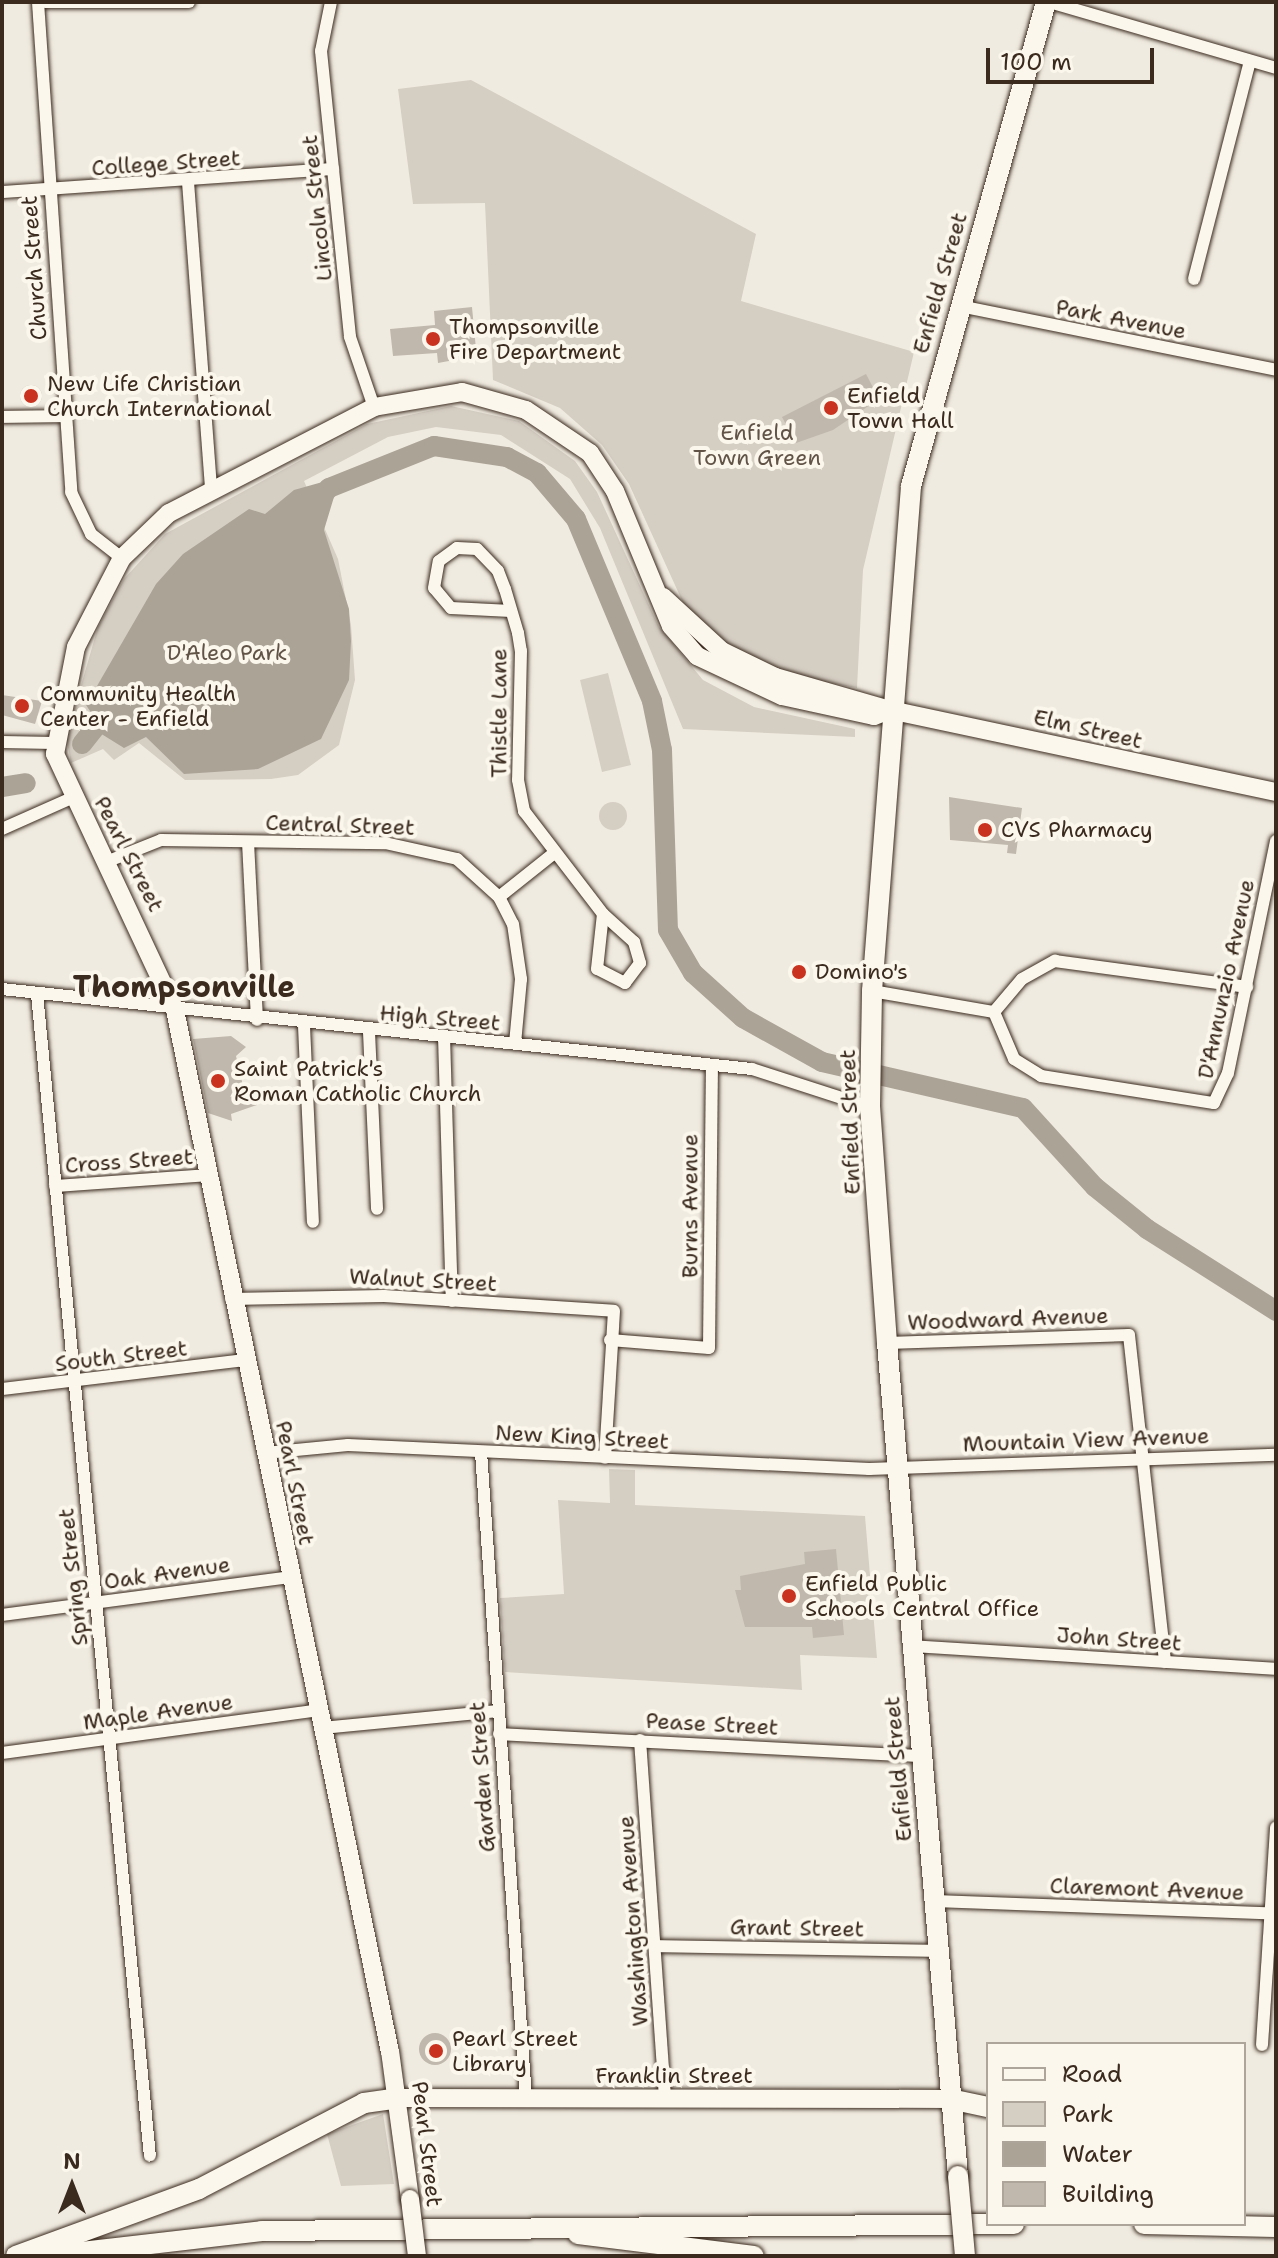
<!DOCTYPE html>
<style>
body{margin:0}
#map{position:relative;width:1278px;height:2258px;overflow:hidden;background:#f0ebe0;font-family:"Shantell Sans",sans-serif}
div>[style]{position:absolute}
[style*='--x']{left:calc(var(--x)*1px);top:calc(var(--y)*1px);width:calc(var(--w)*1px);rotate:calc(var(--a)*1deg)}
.green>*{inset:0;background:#d5cec3}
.round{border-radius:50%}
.water>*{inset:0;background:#aca397}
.river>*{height:20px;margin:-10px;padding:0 10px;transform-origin:10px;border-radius:10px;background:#aca397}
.building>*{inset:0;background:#c0b8ad}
.roads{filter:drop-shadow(0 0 2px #3b2a1e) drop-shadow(0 0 2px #3b2a1e)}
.street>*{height:12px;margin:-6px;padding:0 6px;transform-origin:6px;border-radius:6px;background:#fbf7ec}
.secondary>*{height:18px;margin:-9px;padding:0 9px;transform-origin:9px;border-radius:9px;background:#fbf7ec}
.primary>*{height:20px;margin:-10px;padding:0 10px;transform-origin:10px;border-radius:10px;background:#fbf7ec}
.bridges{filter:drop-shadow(0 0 2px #3b2a1e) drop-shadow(0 0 2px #3b2a1e)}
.secondary-bridge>*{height:18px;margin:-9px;padding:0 9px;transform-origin:9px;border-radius:9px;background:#fbf7ec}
.primary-bridge>*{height:20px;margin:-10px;padding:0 10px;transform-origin:10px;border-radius:10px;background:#fbf7ec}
.dots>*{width:22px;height:22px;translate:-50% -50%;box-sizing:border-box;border:4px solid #fbf7ec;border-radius:50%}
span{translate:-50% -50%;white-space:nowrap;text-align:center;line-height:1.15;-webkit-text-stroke:8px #fbf7ec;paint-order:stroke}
.street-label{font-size:22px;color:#3b2a1e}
.poi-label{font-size:22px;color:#3b2a1e}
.left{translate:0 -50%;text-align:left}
.park-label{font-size:22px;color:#625347}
.district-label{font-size:30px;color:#3b2a1e;font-weight:700}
.frame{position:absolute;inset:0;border:4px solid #3b2a1e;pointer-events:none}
.legend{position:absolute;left:986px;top:2042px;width:260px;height:184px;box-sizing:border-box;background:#fbf7ec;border:2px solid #aea59a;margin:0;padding:10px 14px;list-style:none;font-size:24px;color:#3b2a1e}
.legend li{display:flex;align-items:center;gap:16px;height:40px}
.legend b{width:40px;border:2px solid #aea59a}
.north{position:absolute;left:32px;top:2146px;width:80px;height:80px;-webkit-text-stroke:6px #fbf7ec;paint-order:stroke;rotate:0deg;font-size:22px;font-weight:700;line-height:32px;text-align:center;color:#3b2a1e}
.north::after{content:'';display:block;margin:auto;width:28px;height:36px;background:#3b2a1e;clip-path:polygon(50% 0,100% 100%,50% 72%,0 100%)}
.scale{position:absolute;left:986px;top:48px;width:168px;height:36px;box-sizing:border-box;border:4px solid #3b2a1e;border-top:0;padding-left:10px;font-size:24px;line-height:28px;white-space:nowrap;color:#3b2a1e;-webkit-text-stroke:6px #fbf7ec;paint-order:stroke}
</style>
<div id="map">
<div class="green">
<div style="clip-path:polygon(471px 80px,756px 234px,741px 301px,914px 352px,863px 570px,857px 688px,781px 674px,727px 648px,685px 607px,629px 484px,602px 445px,560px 408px,493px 380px,485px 203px,413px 204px,398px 89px)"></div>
<div style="clip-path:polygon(451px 406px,519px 421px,575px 461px,597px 492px,659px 627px,703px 680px,754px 707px,855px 729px,855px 737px,683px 729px,600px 528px,570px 479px,501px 435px,436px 427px,388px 437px,304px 481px,338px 559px,351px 625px,355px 680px,339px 745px,298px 775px,271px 779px,185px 780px,139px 743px,114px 760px,103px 749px,71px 763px,66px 737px,98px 627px,124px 579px,165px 534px,367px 424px)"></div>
<div style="clip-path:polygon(608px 673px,631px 765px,602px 772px,580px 680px)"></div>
<div class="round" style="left:599px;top:802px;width:28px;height:28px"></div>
<div style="clip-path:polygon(609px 1469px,635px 1470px,635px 1505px,865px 1516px,877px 1658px,800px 1655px,802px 1690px,505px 1672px,500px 1598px,564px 1594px,558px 1500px,610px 1503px)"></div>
<div style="clip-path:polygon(383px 2114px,394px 2184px,341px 2186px,327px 2134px)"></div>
</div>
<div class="water">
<div style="clip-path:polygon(326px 481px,334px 497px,324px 530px,349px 609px,351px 641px,349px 680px,321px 739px,258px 769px,184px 774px,146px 737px,124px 748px,87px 725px,94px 717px,86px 705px,156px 584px,183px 554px,249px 509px,265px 514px,294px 490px)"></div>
</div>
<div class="river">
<div style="--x:313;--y:507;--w:25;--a:-50"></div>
<div style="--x:329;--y:488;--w:113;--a:-21.8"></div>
<div style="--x:434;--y:446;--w:74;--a:8.6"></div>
<div style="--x:507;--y:457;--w:34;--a:28"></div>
<div style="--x:537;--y:473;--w:60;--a:49.7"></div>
<div style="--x:576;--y:519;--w:197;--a:67.3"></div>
<div style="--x:652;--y:701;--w:50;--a:78.5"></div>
<div style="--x:662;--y:750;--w:180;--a:88.1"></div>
<div style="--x:668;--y:930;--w:50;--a:59.8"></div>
<div style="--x:693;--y:973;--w:67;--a:42"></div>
<div style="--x:743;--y:1018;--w:90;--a:29.1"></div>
<div style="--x:822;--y:1062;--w:206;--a:12.9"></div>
<div style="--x:1023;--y:1108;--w:107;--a:47.7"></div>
<div style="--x:1095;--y:1187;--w:67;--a:38.9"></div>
<div style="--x:1147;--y:1229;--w:153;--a:32.4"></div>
<div style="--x:82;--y:744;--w:43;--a:-51.5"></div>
<div style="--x:2;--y:787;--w:24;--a:-9"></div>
</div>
<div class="building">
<div style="clip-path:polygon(472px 307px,476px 349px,448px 352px,449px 361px,438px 363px,437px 353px,393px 356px,390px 329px,435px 325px,434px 311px)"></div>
<div style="clip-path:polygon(866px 374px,879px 399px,833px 430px,796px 443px,782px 417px)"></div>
<div class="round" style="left:20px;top:385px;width:22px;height:22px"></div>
<div style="clip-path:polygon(2px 695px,42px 701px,35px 724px,2px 715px)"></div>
<div style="clip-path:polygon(949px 797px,1022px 808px,1016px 854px,1007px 853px,1008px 845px,950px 840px)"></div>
<div style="clip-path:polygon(231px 1036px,246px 1047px,236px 1056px,244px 1090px,254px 1088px,257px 1105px,231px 1114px,232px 1121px,208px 1113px,193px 1039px)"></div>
<div style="clip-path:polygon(836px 1549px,844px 1635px,813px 1638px,812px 1627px,745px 1627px,735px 1590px,741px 1590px,740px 1576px,805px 1564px,804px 1552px)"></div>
<div class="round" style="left:419px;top:2033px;width:32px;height:32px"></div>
</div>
<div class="roads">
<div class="street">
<div style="--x:38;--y:2;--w:491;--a:86.1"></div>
<div style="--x:71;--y:492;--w:47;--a:64.5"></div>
<div style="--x:91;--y:534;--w:39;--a:38"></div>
<div style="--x:45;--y:2;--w:144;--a:0"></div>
<div style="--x:331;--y:2;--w:50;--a:101.5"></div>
<div style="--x:321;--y:51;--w:287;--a:84.2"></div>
<div style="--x:350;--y:337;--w:74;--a:71.1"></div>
<div style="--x:1049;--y:2;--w:236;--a:16.2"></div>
<div style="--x:188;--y:182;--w:306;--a:85.7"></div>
<div style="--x:2;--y:192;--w:332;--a:-4"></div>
<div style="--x:1194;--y:279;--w:225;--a:-75.6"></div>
<div style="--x:960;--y:306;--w:322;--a:11.4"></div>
<div style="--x:2;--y:417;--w:62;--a:-0.9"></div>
<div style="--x:511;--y:611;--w:60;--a:-177.1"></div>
<div style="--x:451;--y:608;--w:26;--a:-130"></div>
<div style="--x:434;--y:588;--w:27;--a:-80"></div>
<div style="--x:439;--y:561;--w:22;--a:-36"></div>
<div style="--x:457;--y:548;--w:20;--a:3"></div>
<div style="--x:477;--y:549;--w:30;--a:46"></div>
<div style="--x:498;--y:571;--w:19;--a:69"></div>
<div style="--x:505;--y:589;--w:46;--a:73.5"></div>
<div style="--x:518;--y:633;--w:18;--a:81"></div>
<div style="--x:521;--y:651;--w:129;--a:91.3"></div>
<div style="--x:518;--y:780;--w:32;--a:79"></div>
<div style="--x:524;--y:811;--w:130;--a:52.5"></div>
<div style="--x:603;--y:914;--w:42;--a:42.1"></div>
<div style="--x:634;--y:942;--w:22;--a:74"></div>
<div style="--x:640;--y:963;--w:25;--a:127"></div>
<div style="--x:625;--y:983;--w:31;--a:-153"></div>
<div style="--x:597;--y:969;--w:55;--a:-83.8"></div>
<div style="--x:2;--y:742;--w:52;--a:1.1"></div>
<div style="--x:2;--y:829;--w:79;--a:-24"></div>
<div style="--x:248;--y:842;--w:178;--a:87.1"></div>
<div style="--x:111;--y:860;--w:54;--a:-21.8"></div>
<div style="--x:161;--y:840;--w:224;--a:0.8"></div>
<div style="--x:385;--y:843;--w:74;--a:12.5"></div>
<div style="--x:457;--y:859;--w:57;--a:42.1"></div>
<div style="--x:499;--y:897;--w:30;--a:63"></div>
<div style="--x:513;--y:924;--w:56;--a:81.7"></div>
<div style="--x:521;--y:979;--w:65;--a:95.3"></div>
<div style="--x:499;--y:897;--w:69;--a:-38.5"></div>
<div style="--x:2;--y:989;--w:754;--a:6.09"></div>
<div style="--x:752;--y:1069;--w:124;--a:17.9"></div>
<div style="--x:872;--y:991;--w:124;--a:9.8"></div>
<div style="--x:37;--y:994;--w:1167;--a:84.45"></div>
<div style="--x:994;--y:1012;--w:51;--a:66.9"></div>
<div style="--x:1014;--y:1059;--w:32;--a:32"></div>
<div style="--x:1041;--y:1076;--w:175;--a:8.9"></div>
<div style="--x:1214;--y:1103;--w:33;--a:-65"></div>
<div style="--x:1228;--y:1073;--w:237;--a:-78.3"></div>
<div style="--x:994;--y:1012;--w:43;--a:-49.7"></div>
<div style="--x:1022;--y:979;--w:38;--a:-29"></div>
<div style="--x:1055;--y:961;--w:194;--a:7.7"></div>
<div style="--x:304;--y:1026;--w:196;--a:87.4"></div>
<div style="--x:369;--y:1032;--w:177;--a:87.4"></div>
<div style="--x:444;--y:1036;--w:265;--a:88.3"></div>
<div style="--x:55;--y:1186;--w:152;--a:-4.1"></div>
<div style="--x:231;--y:1299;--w:153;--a:-1.1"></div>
<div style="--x:384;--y:1296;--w:230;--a:3.7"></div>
<div style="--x:614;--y:1311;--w:147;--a:93.5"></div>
<div style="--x:610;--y:1340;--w:99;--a:4.6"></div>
<div style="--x:709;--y:1348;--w:283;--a:-89.4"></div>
<div style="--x:887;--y:1343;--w:242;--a:-1.9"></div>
<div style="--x:1129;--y:1335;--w:329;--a:83.7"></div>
<div style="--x:2;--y:1389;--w:245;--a:-6.8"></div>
<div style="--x:481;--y:1452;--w:649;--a:86.02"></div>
<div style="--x:265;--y:1453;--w:83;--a:-5.5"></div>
<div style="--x:348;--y:1445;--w:522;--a:2.64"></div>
<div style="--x:869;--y:1469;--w:407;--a:-2"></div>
<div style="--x:2;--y:1615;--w:290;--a:-7.5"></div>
<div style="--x:911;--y:1646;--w:366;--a:3.6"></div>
<div style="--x:322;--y:1728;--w:177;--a:-5.5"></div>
<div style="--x:499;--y:1734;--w:424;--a:3"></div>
<div style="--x:640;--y:1740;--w:361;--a:86"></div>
<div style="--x:2;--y:1753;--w:320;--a:-7.7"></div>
<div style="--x:934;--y:1901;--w:333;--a:2.1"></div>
<div style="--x:655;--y:1946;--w:283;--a:1"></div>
<div style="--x:1262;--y:2045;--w:218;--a:-86.3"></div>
</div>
<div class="secondary">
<div style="--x:663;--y:597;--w:80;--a:42.5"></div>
<div style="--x:722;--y:651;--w:59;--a:26.1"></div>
<div style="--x:775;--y:677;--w:120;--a:16"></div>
<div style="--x:890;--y:710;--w:395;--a:12"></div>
<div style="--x:398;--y:2098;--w:552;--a:0.1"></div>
<div style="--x:410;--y:2199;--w:148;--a:-97.7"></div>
<div style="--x:390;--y:2052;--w:1064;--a:-101.66"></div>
<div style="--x:175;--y:1010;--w:283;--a:-115.1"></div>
<div style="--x:55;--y:754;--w:109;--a:-78.9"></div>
<div style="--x:76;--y:647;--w:100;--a:-62.7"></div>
<div style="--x:122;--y:558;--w:65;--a:-43.8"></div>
<div style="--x:169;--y:513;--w:231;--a:-27.3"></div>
<div style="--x:374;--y:407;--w:89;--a:-9.7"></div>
<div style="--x:462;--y:392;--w:66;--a:15.7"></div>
<div style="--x:526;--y:410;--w:77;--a:33.9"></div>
<div style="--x:590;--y:453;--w:45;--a:56.7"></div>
<div style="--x:615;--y:491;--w:146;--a:67.5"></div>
<div style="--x:671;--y:626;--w:40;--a:49"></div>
<div style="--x:697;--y:656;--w:94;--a:25.2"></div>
<div style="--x:782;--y:696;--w:94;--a:12.3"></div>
<div style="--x:874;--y:716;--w:17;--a:-21"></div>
</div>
<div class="primary">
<div style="--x:950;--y:2099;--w:39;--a:12"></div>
<div style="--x:958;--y:2176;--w:836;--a:-94.87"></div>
<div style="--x:887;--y:1343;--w:237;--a:-94.1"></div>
<div style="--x:870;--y:1107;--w:116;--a:-89"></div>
<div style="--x:872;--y:991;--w:507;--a:-85.58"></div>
<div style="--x:911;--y:486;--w:502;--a:-74.41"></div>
<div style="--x:1144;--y:2224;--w:132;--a:1.3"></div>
<div style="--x:578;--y:2234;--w:177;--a:7.1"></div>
<div style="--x:16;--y:2256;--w:195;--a:-20.1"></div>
<div style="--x:199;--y:2189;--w:186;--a:-27.5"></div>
<div style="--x:364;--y:2103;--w:34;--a:-8"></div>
<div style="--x:47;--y:2256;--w:216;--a:-6.6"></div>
<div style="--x:262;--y:2231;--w:752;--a:-0.53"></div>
</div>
</div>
<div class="bridges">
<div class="secondary-bridge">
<div style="--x:410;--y:2199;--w:57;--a:83"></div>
</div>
<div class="primary-bridge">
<div style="--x:958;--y:2176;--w:80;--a:85"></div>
</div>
</div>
<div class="dots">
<div style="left:433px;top:339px;background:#c8321e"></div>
<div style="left:31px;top:396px;background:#c8321e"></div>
<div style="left:831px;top:408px;background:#c8321e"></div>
<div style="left:22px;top:706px;background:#c8321e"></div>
<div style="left:985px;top:830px;background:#c8321e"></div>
<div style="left:799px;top:972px;background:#c8321e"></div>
<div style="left:218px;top:1081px;background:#c8321e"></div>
<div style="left:789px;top:1596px;background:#c8321e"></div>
<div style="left:436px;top:2051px;background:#c8321e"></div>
</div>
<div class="street-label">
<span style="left:166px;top:163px;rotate:-4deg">College Street</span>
<span style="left:317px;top:208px;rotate:-96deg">Lincoln Street</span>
<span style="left:34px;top:268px;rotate:-94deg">Church Street</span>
<span style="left:940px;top:283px;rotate:-74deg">Enfield Street</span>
<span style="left:1121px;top:319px;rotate:11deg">Park Avenue</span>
<span style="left:499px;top:713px;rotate:-90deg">Thistle Lane</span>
<span style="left:1088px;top:729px;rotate:13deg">Elm Street</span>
<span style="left:340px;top:825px;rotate:2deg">Central Street</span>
<span style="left:129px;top:854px;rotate:63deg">Pearl Street</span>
<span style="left:1226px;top:979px;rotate:-78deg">D'Annunzio Avenue</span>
<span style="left:440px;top:1018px;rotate:5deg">High Street</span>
<span style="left:850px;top:1122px;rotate:-92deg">Enfield Street</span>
<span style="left:129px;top:1161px;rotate:-4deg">Cross Street</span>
<span style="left:690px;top:1206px;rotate:-90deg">Burns Avenue</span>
<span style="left:423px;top:1280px;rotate:3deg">Walnut Street</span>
<span style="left:1008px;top:1319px;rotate:-2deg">Woodward Avenue</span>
<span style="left:121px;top:1356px;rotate:-7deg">South Street</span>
<span style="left:582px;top:1437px;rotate:3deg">New King Street</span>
<span style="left:1086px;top:1440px;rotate:-2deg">Mountain View Avenue</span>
<span style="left:295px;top:1483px;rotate:79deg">Pearl Street</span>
<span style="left:167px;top:1573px;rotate:-8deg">Oak Avenue</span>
<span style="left:73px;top:1577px;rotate:-96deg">Spring Street</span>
<span style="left:1119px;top:1639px;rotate:4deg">John Street</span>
<span style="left:158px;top:1712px;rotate:-8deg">Maple Avenue</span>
<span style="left:712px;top:1724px;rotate:3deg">Pease Street</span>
<span style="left:898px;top:1769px;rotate:-95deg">Enfield Street</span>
<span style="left:482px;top:1777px;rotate:-94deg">Garden Street</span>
<span style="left:1147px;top:1889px;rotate:2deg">Claremont Avenue</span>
<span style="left:633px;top:1921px;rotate:-94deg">Washington Avenue</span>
<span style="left:797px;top:1928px;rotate:1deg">Grant Street</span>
<span style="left:674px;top:2076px">Franklin Street</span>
<span style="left:427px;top:2144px;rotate:83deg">Pearl Street</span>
</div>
<div class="poi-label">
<span class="left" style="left:449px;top:339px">Thompsonville<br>Fire Department</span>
<span class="left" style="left:47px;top:396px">New Life Christian<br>Church International</span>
<span class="left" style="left:847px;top:408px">Enfield<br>Town Hall</span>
<span class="left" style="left:40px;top:706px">Community Health<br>Center - Enfield</span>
<span class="left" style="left:1001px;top:830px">CVS Pharmacy</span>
<span class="left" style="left:815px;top:972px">Domino's</span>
<span class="left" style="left:234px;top:1081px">Saint Patrick's<br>Roman Catholic Church</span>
<span class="left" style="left:805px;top:1596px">Enfield Public<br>Schools Central Office</span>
<span class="left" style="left:452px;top:2051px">Pearl Street<br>Library</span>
</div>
<div class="park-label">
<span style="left:757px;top:445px">Enfield<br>Town Green</span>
<span style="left:227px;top:653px">D'Aleo Park</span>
</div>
<div class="district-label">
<span style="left:184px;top:987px">Thompsonville</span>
</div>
<div class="frame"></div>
<ul class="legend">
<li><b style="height:10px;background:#fbf7ec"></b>Road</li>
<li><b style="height:22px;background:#d5cec3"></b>Park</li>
<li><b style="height:22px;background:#aca397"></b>Water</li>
<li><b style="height:22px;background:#c0b8ad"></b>Building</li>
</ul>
<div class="north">N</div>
<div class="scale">100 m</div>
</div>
